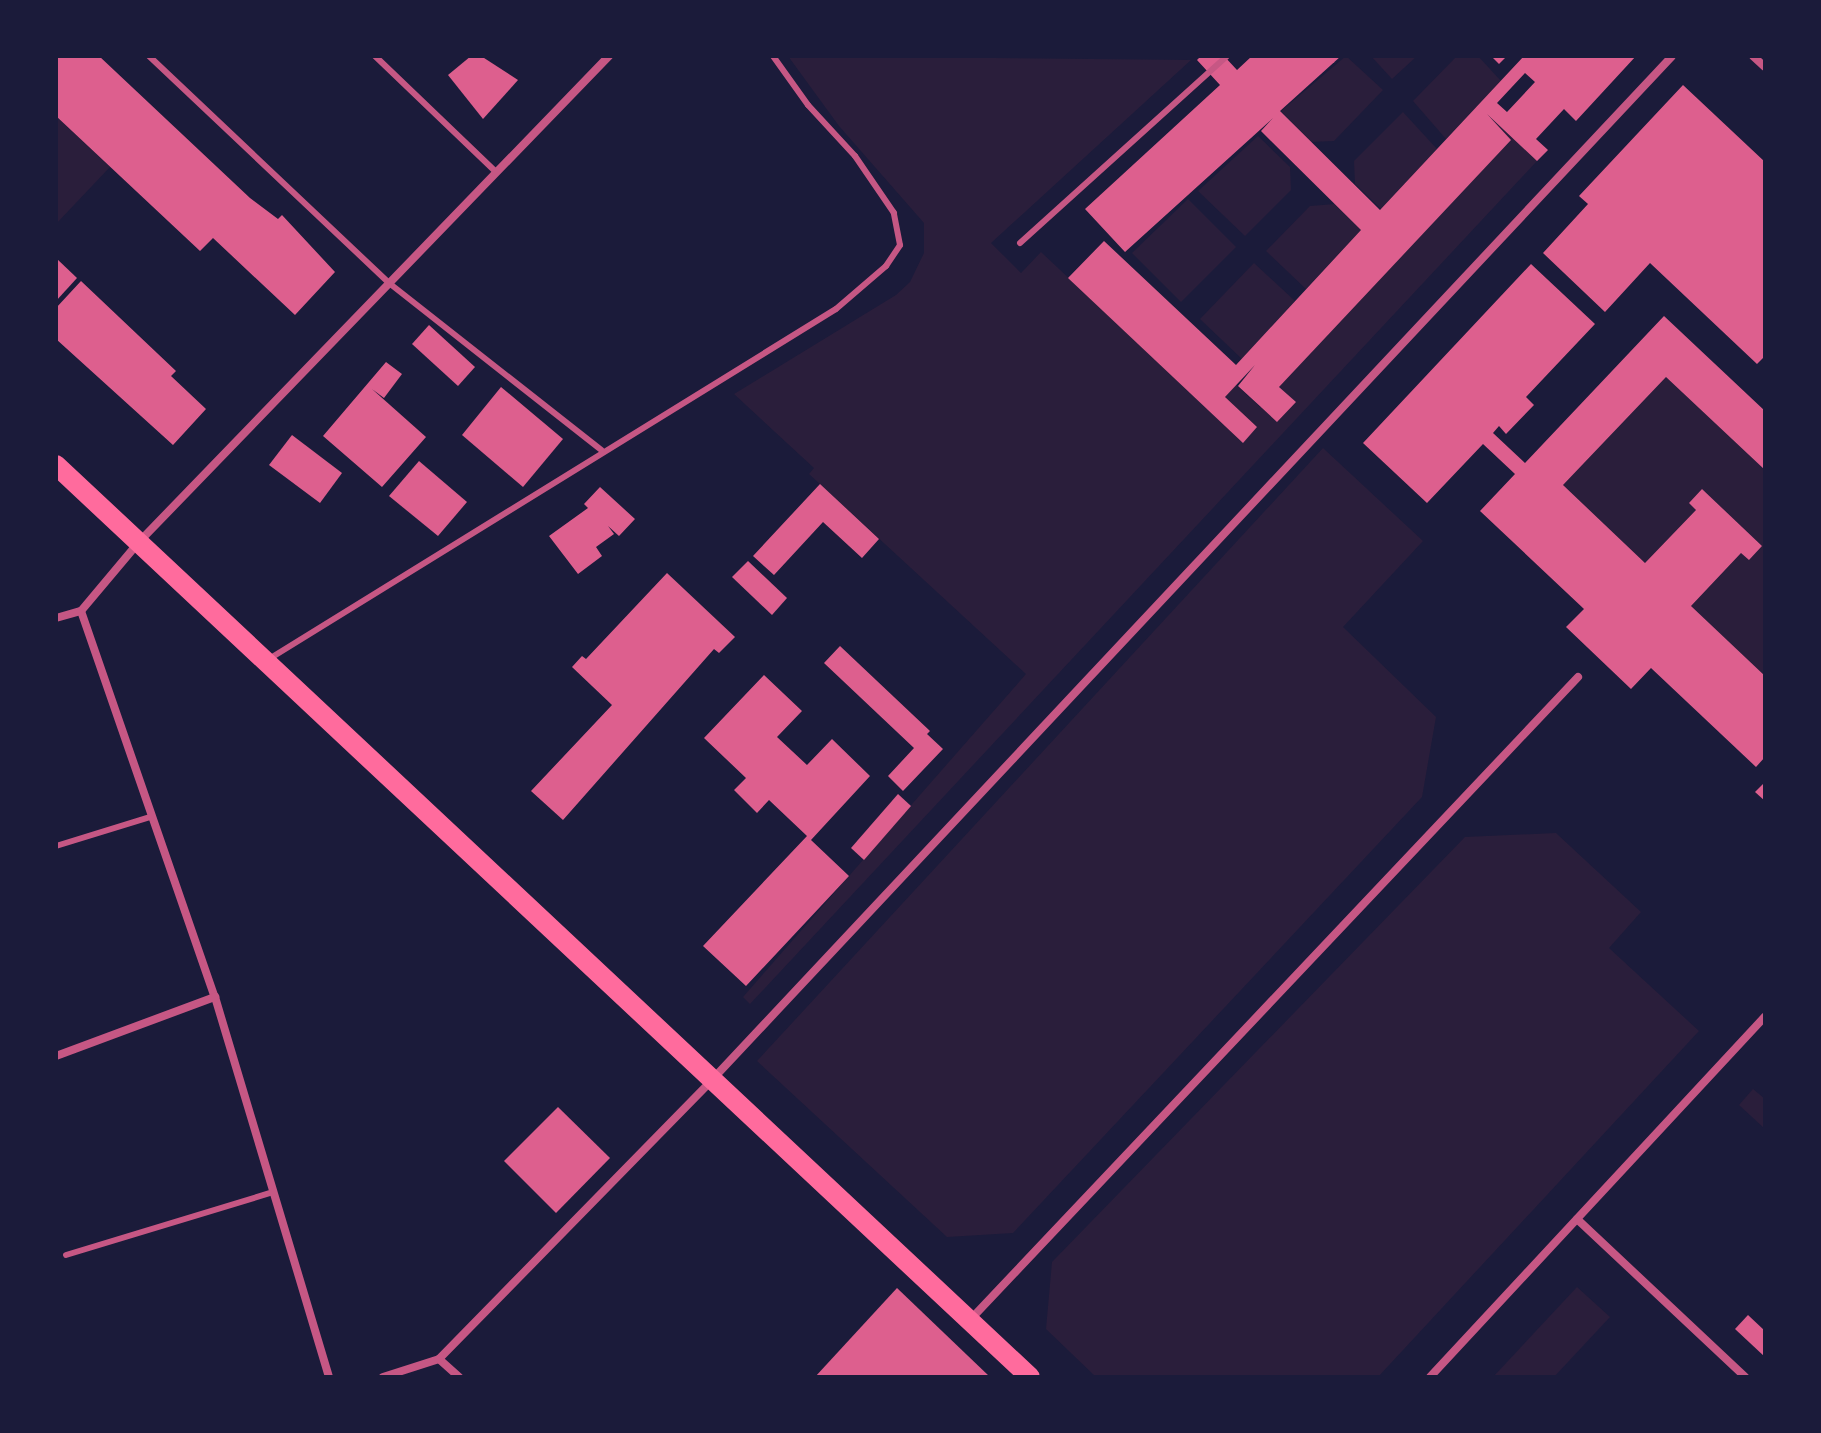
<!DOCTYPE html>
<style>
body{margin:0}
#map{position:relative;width:1821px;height:1433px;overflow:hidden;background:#1b1b3a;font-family:"DejaVu Sans",sans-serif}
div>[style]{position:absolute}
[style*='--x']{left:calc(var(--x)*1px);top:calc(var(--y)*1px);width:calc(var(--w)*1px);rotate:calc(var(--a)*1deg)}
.green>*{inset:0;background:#2a1e3b}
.building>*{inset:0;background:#dd5f8e}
.service>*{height:6px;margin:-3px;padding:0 3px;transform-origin:3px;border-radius:3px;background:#c65784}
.minor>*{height:8px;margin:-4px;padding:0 4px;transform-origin:4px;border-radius:4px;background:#c65784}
.primary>*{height:20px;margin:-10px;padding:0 10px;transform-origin:10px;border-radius:10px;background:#ff6b9d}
span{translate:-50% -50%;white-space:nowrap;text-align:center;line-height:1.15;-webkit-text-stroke:6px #1b1b3a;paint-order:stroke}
.frame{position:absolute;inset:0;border:58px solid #1b1b3a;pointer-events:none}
</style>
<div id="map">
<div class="green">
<div style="clip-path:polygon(788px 56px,1191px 60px,991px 243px,1021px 273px,1041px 252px,1243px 442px,1225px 397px,1236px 385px,1260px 407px,1295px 402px,1279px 387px,1487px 114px,1537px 161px,750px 1004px,743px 997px,1026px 674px,809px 474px,814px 468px,734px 394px,896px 295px,910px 282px,924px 253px,924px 223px,839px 126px)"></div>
<div style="clip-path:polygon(1346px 56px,1383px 90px,1334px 141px,1310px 142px,1281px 111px)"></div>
<div style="clip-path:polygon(1371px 56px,1417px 56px,1392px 79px)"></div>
<div style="clip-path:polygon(1457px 56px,1478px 56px,1501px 81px,1446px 139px,1413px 101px)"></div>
<div style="clip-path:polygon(1403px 112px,1437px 149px,1381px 209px,1355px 184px,1354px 161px)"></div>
<div style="clip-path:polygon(56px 116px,110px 167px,56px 224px)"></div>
<div style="clip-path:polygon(1258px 136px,1290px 167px,1291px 190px,1245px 236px,1198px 191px)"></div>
<div style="clip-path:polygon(1188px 199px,1236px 247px,1181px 302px,1132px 253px)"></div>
<div style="clip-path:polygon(1335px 204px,1361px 230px,1306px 289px,1266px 251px,1310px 206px)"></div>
<div style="clip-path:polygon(1254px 263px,1295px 301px,1242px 359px,1200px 319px)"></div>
<div style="clip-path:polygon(1666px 377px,1765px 470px,1765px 676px,1691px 606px,1741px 553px,1749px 560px,1762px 546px,1702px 489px,1689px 503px,1696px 510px,1645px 563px,1563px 485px)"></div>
<div style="clip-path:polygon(1323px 448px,1423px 541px,1343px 627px,1436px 717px,1422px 797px,1013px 1233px,947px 1237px,757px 1061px)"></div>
<div style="clip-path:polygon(1556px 833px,1641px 912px,1609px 948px,1699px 1031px,1378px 1377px,1096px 1377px,1046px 1329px,1052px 1262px,1465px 837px)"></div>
<div style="clip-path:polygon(1753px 1089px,1765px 1099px,1765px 1129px,1739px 1105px)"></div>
<div style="clip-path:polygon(1577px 1287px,1610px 1317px,1554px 1377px,1493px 1377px)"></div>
</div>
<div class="building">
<div style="clip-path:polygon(56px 56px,99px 56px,250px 198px,278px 219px,282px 215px,335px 272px,295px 315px,213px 238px,200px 251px,56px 116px)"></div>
<div style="clip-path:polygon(471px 56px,481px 56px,518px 80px,483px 119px,448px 75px)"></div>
<div style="clip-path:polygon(evenodd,1201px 56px,1224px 56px,1237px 70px,1252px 56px,1341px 56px,1280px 111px,1380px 210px,1524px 56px,1636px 56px,1576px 121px,1564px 109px,1536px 139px,1548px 150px,1537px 161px,1487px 114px,1511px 140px,1279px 387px,1296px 402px,1277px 422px,1262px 408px,1238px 386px,1255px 365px,1225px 397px,1257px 427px,1243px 443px,1068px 278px,1104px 241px,1236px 365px,1361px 230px,1261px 131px,1273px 118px,1125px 252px,1085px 209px,1220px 85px,1197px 60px,1201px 56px,1525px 73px,1535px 82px,1507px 112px,1497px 103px,1525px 73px)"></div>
<div style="clip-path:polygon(1491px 56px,1507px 56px,1499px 64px)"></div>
<div style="clip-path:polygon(1683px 85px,1765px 162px,1765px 356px,1757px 364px,1650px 263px,1605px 312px,1543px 253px,1588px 204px,1579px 196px)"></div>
<div style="clip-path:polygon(56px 258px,77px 278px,56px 301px)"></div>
<div style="clip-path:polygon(1531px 264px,1595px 324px,1526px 397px,1534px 405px,1506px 434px,1499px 426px,1493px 433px,1525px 463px,1664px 316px,1765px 411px,1765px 470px,1666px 377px,1563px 485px,1645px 563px,1696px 510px,1689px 503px,1702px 489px,1762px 546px,1749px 560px,1741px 553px,1691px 606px,1765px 676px,1765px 757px,1756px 767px,1651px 668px,1631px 689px,1566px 627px,1584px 609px,1480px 511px,1515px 474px,1483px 444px,1427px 503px,1363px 443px)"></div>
<div style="clip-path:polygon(81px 281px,176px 371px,171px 376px,206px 409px,173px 445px,56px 339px,56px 308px)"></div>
<div style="clip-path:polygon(429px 325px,475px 367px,458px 386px,412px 344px)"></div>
<div style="clip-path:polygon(386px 362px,402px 374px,384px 398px,372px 389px,426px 437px,382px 487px,323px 436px)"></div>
<div style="clip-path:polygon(501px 387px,563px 439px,523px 487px,462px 435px)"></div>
<div style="clip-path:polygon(292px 435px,342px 473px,320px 503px,269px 465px)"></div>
<div style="clip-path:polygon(419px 461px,467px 502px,438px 536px,389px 496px)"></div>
<div style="clip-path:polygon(820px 484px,879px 539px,862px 558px,823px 522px,774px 575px,753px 556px)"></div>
<div style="clip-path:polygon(600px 487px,635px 519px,619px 536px,608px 526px,614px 534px,596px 547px,602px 556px,578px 574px,549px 536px,588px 508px,584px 504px)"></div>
<div style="clip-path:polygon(748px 561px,787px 598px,772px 615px,732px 577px)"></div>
<div style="clip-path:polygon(667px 573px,735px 637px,719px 653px,714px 649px,563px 820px,531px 791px,612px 705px,572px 667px,582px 656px,586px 659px)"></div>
<div style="clip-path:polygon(840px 646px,930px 731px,927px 734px,943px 749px,903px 791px,888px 776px,914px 748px,824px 663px)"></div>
<div style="clip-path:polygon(764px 675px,802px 711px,777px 737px,807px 765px,832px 739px,870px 776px,811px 840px,849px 876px,746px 986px,703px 946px,807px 836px,769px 800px,757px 813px,734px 790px,746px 778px,704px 738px)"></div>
<div style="clip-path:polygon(1765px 782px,1765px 801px,1755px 792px)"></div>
<div style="clip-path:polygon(898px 794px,911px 806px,864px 860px,851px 848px)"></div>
<div style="clip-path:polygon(558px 1107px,610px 1158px,556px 1213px,504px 1161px)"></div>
<div style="clip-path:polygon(897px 1288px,990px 1377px,815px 1377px)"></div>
<div style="clip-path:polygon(1748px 1315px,1765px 1331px,1765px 1357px,1735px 1329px)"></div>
</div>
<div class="service">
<div style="--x:149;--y:56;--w:330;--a:43.4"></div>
<div style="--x:389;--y:283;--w:270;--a:38.2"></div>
<div style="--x:375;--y:56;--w:168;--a:43.8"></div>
<div style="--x:1020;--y:243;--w:279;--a:-42.1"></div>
<div style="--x:269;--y:659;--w:666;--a:-31.69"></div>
<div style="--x:836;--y:309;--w:66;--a:-40.7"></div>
<div style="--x:886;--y:266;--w:25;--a:-56"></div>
<div style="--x:900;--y:245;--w:33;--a:-101"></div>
<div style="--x:894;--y:213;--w:69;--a:-124.4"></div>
<div style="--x:855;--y:156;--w:69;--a:-132.7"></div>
<div style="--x:808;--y:105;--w:60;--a:-125.5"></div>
<div style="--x:56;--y:846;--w:98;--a:-17.1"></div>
<div style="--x:66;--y:1255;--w:216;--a:-16.9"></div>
</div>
<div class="minor">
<div style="--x:1753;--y:56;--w:16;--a:43"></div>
<div style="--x:81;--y:611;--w:409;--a:70.9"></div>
<div style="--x:215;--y:997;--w:397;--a:73.3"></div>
<div style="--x:56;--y:618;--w:26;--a:-16"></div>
<div style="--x:81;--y:611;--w:89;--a:-50"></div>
<div style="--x:138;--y:543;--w:678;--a:-45.96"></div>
<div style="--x:56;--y:1056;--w:170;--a:-20.4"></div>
<div style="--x:1577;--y:1219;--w:231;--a:43.2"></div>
<div style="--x:970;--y:1320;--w:885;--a:-46.6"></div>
<div style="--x:439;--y:1359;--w:27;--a:42"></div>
<div style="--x:383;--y:1377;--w:59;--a:-17.8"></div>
<div style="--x:439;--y:1359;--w:388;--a:-45.6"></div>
<div style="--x:710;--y:1082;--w:1406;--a:-46.84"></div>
<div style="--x:1430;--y:1377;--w:492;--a:-47.1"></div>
</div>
<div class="primary">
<div style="--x:56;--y:465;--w:1334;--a:43.12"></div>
</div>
<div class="frame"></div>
</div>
